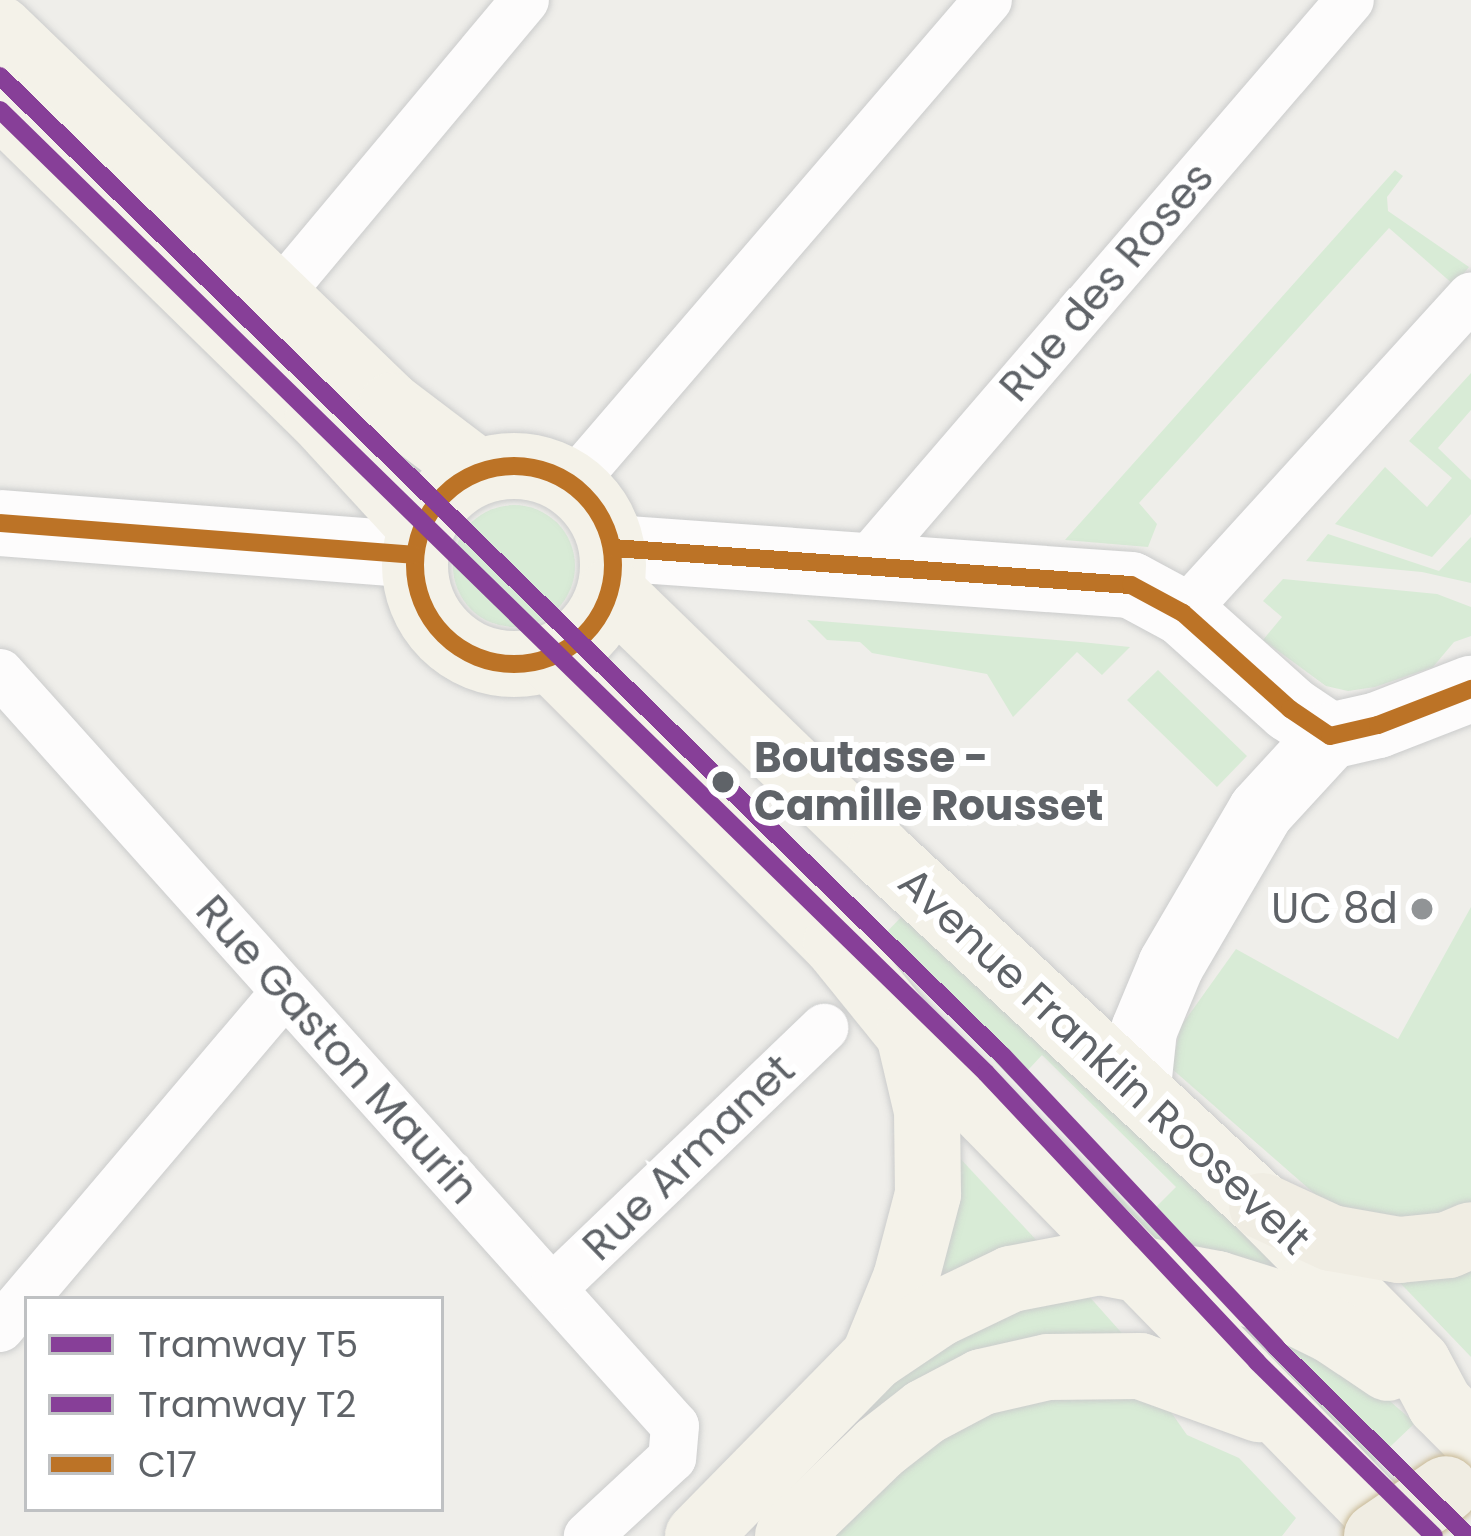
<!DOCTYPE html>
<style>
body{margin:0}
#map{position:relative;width:1471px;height:1536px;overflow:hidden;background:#efeeea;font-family:Poppins,sans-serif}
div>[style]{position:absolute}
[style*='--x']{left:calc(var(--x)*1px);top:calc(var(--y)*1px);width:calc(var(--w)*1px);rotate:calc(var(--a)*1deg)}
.green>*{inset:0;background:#d8ebd6}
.round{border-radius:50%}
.roads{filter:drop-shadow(0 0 3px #cbcccc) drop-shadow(0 0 3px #cbcccc)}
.street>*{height:48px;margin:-24px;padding:0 24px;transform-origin:24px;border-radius:24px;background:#fdfcfc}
.secondary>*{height:66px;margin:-33px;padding:0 33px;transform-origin:33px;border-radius:33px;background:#fdfcfc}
.primary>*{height:66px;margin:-33px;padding:0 33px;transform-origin:33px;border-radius:33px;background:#f4f2e9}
.primary>.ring{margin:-33px;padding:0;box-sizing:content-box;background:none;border:66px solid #f4f2e9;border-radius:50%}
.highway>*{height:66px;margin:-33px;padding:0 33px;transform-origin:33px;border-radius:33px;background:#f0ede3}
.bridges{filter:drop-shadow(0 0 3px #c8b996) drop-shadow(0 0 3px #c8b996)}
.highway-bridge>*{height:66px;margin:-33px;padding:0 33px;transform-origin:33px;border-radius:33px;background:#f0ede3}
.bus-1>*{height:18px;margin:-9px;padding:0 9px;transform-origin:9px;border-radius:9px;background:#bc7326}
.bus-1>.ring{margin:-9px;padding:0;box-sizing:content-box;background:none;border:18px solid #bc7326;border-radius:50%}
.tram-1>*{height:18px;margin:-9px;padding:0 9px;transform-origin:9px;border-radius:9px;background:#873f98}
.tram-2>*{height:18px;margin:-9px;padding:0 9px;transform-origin:9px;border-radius:9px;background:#873f98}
.dots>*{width:33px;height:33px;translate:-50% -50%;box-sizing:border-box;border:6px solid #fff;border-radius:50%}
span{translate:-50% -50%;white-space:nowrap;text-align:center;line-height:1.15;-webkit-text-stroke:12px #fff;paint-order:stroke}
.street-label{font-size:42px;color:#5f6368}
.stop-label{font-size:42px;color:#5f6368;font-weight:700}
.left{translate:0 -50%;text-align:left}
.poi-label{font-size:42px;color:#5f6368}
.right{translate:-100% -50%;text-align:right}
.legend{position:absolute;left:24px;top:1296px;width:420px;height:216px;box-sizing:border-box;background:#fff;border:3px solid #bfc1c3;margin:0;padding:15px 21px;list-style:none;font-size:36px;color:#5f6368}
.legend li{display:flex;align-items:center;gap:24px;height:60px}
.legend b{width:60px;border:3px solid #bfc1c3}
</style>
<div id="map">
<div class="green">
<div style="clip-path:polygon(1395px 170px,1403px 176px,1387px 197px,1388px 211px,1469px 267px,1454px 285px,1389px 228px,1139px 503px,1157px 524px,1148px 547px,1065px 540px)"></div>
<div style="clip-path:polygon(1471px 373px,1471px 410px,1438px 448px,1471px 480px,1471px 514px,1432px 557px,1335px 524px,1385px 467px,1427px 507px,1452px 478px,1409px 441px)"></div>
<div class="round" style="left:453px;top:505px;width:122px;height:122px"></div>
<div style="clip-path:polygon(1328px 534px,1439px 571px,1471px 537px,1471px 583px,1422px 572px,1306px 561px)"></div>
<div style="clip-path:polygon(1283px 579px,1437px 594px,1471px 607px,1471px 636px,1454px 642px,1433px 667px,1375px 687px,1348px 691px,1326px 686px,1263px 640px,1282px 617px,1263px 601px)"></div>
<div style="clip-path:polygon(807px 620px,1081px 642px,1130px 647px,1102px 675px,1077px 652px,1013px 717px,987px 674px,872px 653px,860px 642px,827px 640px)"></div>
<div style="clip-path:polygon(1158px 670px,1247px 756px,1217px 787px,1127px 700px)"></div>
<div style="clip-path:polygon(911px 907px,1348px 1309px,1127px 1237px,1098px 1205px,1113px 1190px,1143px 1220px,1176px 1187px,1042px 1055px,1016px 1083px,876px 943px)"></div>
<div style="clip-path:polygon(1471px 907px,1471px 1220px,1348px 1223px,1171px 1068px,1181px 1026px,1236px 949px,1398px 1039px)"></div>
<div style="clip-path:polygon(943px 1140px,1040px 1244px,928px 1281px)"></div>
<div style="clip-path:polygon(1471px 1253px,1471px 1357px,1383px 1265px)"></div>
<div style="clip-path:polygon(1079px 1285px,1128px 1340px,864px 1427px,781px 1490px,937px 1336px)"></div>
<div style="clip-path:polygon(1224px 1313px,1351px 1367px,1415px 1423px,1373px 1463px)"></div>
<div style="clip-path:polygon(1159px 1395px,1187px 1435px,1239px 1458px,1296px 1518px,1282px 1536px,834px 1536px,901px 1458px,1003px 1398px)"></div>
</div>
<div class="roads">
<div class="street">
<div style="--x:276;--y:298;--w:388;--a:-50.1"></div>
<div style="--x:572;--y:484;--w:638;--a:-49.32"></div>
<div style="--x:864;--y:565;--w:745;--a:-49.3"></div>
<div style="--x:1183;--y:613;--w:428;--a:-47.7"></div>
<div style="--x:0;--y:673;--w:1011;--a:48.13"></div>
<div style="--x:675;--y:1426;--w:32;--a:95"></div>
<div style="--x:672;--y:1458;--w:115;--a:137.1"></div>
<div style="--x:553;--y:1288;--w:376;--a:-43.8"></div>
<div style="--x:0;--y:1328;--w:439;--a:-49.7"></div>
</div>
<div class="secondary">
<div style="--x:0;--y:523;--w:415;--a:4.4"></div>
<div style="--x:613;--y:548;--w:519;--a:4.09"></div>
<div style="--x:1131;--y:585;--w:59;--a:28.3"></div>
<div style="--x:1183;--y:613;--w:144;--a:41.9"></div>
<div style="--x:1290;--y:709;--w:48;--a:34"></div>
<div style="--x:1138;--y:1087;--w:57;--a:-84"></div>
<div style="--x:1144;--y:1030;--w:70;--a:-67.4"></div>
<div style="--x:1171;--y:965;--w:178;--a:-59.7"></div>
<div style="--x:1261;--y:811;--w:102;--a:-47.4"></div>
<div style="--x:1330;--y:736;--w:49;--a:-12.9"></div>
<div style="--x:1378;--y:725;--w:100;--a:-21.2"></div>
</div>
<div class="primary">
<div style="--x:0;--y:29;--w:543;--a:43.96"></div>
<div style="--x:391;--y:406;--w:109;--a:37.2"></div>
<div style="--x:0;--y:104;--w:445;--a:44.4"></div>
<div style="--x:318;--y:415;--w:152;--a:47.4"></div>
<div class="ring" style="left:415px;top:466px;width:132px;height:132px"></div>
<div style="--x:611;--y:591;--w:376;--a:44.1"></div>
<div style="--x:881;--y:853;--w:519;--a:42.82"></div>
<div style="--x:1262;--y:1206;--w:221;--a:45.2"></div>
<div style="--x:1418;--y:1363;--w:47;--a:61.8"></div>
<div style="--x:1440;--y:1404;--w:44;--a:45"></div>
<div style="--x:550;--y:658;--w:404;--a:45"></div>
<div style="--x:836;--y:944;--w:116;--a:51"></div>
<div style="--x:909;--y:1034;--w:702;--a:45.63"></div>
<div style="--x:874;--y:1357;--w:85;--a:-67.9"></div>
<div style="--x:906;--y:1278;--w:87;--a:-75.3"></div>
<div style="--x:928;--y:1194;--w:83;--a:-90.7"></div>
<div style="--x:927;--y:1111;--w:79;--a:-103.2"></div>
<div style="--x:698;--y:1536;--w:251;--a:-45.5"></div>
<div style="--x:874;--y:1357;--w:77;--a:-33.9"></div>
<div style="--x:938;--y:1314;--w:81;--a:-25.6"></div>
<div style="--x:1011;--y:1279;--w:91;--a:-10.8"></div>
<div style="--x:1100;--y:1262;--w:119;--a:10.6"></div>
<div style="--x:1217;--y:1284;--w:60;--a:17.5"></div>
<div style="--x:1274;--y:1302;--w:66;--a:26.2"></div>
<div style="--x:1333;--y:1331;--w:66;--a:33.9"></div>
<div style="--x:788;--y:1536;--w:127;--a:-44"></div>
<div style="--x:879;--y:1448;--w:58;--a:-38"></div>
<div style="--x:925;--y:1412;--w:64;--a:-27.8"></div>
<div style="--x:982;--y:1382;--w:68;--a:-12.8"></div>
<div style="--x:1048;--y:1367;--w:92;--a:-0.6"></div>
<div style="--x:1140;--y:1366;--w:127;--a:19.9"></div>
</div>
<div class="highway">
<div style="--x:1262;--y:1206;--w:76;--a:24.9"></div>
<div style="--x:1331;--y:1238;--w:69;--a:10"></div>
<div style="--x:1399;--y:1250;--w:49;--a:-5.8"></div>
<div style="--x:1448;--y:1245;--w:25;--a:-23"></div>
</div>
</div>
<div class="bridges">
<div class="highway-bridge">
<div style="--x:1377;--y:1536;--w:83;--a:-34.3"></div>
</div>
</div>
<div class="bus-1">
<div class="ring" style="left:415px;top:466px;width:180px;height:180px"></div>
<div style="--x:0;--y:523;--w:415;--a:4.4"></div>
<div style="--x:613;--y:548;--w:519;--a:4.09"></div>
<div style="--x:1131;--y:585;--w:59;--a:28.3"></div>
<div style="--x:1183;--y:613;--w:144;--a:41.9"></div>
<div style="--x:1290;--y:709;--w:48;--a:34"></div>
<div style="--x:1330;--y:736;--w:49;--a:-12.9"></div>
<div style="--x:1378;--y:725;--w:100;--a:-21.2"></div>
</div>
<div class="tram-1">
<div style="--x:0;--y:76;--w:1402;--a:44.34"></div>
<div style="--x:1003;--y:1056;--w:398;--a:46.8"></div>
<div style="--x:1275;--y:1346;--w:271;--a:44.6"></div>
</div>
<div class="tram-2">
<div style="--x:0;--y:110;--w:1378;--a:44.32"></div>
<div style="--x:986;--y:1073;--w:396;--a:46.8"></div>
<div style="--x:1257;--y:1362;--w:248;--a:44.5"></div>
</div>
<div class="dots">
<div style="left:723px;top:782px;background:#5f6368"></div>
<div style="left:1422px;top:909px;background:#919496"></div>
</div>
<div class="street-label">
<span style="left:1107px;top:282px;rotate:-49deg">Rue des Roses</span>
<span style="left:337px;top:1050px;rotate:48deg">Rue Gaston Maurin</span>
<span style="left:1104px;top:1061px;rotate:43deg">Avenue Franklin Roosevelt</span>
<span style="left:689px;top:1158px;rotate:-44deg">Rue Armanet</span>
</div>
<div class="stop-label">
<span class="left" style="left:754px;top:782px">Boutasse -<br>Camille Rousset</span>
</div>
<div class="poi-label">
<span class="right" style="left:1398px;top:909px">UC 8d</span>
</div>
<ul class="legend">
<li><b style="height:15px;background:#873f98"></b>Tramway T5</li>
<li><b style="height:15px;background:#873f98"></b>Tramway T2</li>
<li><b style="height:15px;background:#bc7326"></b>C17</li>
</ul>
</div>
